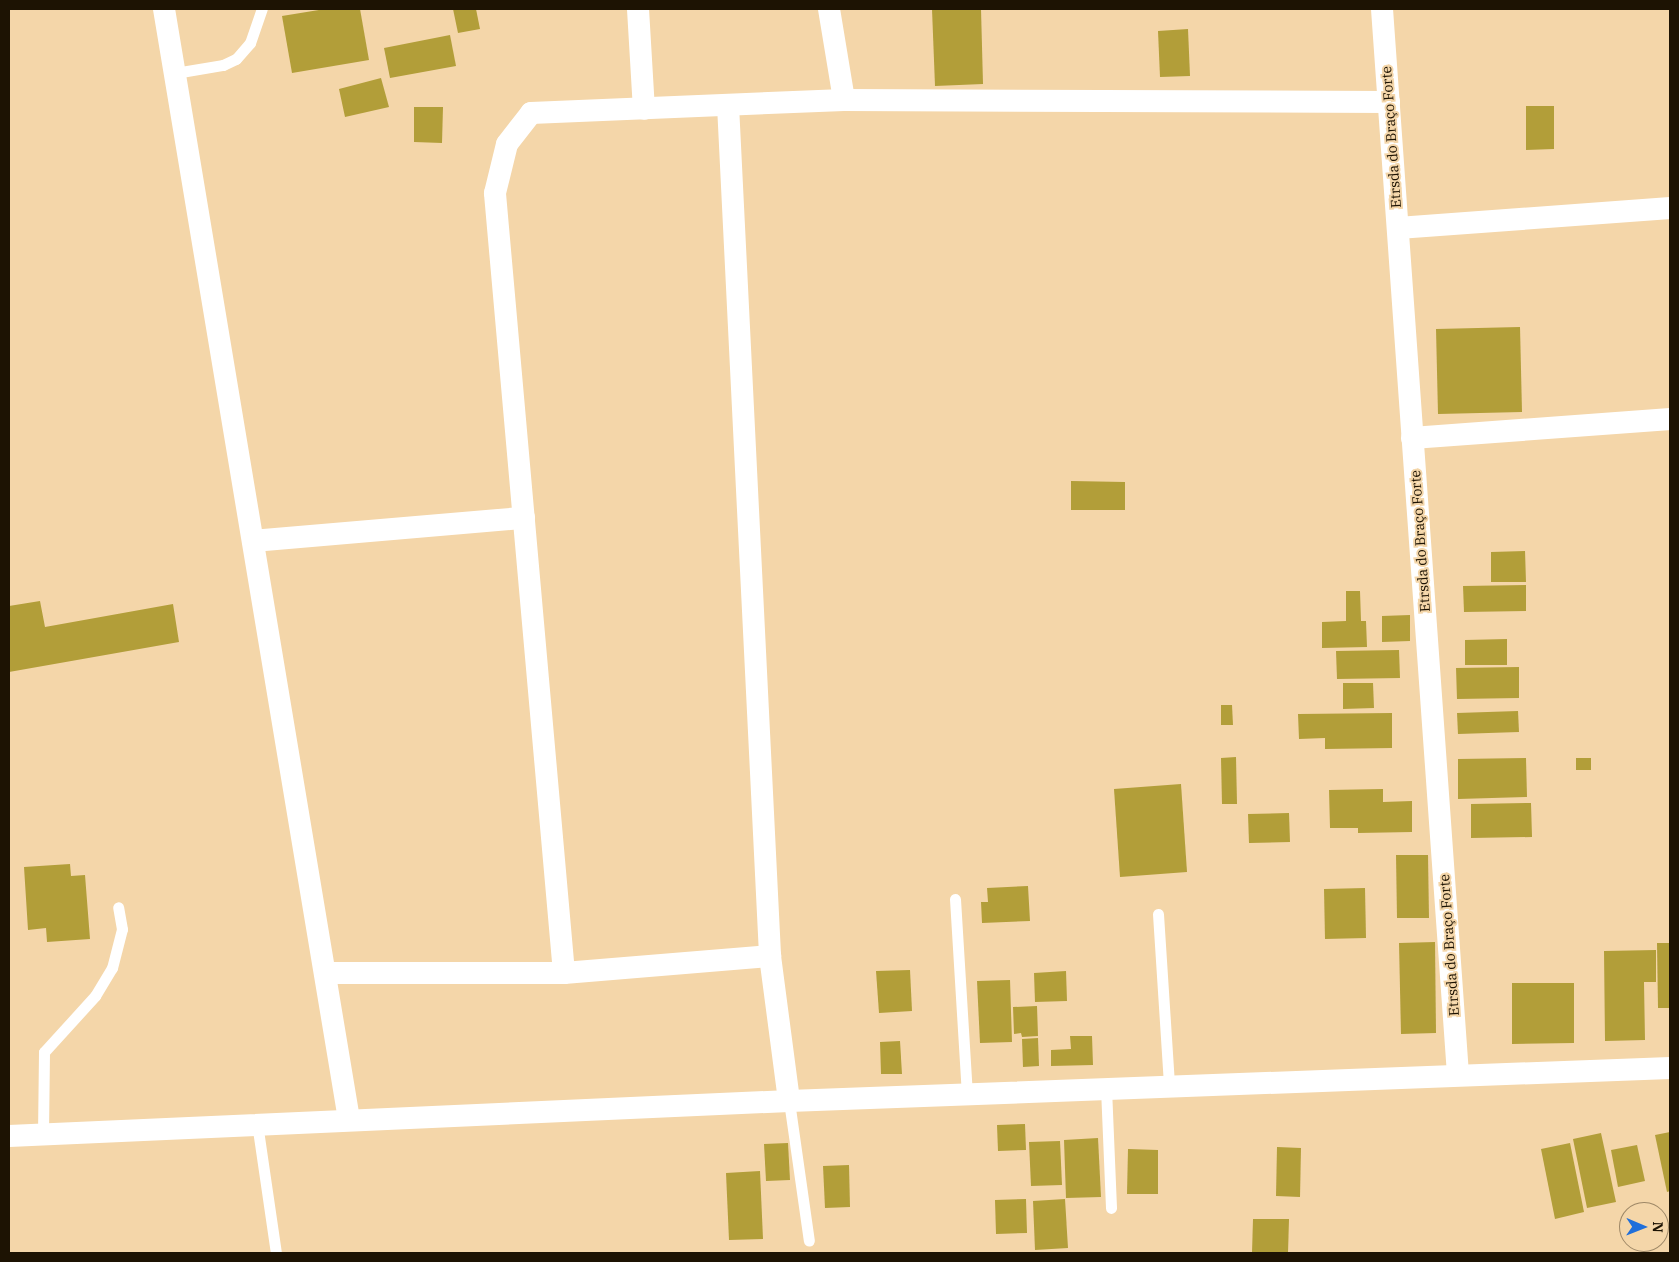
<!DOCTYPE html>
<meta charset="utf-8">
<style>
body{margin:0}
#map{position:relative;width:1679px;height:1262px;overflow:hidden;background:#f4d6a9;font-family:"IBM Plex Serif",serif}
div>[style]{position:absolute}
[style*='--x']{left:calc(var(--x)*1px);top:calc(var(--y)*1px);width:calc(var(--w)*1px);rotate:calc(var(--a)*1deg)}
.building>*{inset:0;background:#b29e39}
.service>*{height:11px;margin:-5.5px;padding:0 5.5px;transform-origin:5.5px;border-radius:5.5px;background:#fff}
.minor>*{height:22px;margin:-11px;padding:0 11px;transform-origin:11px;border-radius:11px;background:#fff}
span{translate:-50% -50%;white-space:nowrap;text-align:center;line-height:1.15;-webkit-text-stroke:4px #f4d6a9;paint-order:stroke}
.street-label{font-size:14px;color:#1d1303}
.frame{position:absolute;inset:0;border:10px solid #1d1303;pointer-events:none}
.north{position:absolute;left:1619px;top:1202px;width:50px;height:50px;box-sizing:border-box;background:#f4d6a9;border:1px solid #9e8867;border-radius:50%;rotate:91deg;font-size:14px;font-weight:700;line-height:20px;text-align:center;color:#1d1303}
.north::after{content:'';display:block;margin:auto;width:18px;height:22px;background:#206fda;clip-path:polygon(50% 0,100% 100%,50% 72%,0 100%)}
</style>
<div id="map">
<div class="building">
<div style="clip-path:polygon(325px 9px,360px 9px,369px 60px,292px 73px,282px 16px)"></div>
<div style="clip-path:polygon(453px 9px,476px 9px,480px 29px,458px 33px)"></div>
<div style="clip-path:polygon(932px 9px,981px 9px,983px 84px,935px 86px)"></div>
<div style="clip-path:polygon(1188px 29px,1190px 76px,1160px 77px,1158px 31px)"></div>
<div style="clip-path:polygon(450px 35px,456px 66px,390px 78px,384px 48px)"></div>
<div style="clip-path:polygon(381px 78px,389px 107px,345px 117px,339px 89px)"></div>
<div style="clip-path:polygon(1526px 106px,1554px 106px,1554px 149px,1526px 150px)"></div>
<div style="clip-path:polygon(414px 107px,443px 107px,442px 143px,414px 142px)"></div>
<div style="clip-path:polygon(1520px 327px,1522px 412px,1438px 414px,1436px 329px)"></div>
<div style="clip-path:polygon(1071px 481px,1125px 482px,1125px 510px,1071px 510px)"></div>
<div style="clip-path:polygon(1525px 551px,1526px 582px,1491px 582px,1491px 552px)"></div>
<div style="clip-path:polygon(1526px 585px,1526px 611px,1464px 612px,1463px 586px)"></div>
<div style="clip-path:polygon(1346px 591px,1360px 591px,1361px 621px,1366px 621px,1367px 647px,1322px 648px,1322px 622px,1346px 621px)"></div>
<div style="clip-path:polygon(40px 601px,45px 627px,173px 604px,179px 642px,9px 672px,9px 606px)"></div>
<div style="clip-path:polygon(1410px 615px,1410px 641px,1382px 642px,1382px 616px)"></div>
<div style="clip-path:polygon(1507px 639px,1507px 665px,1465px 665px,1465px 640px)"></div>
<div style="clip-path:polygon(1399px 650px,1400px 678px,1337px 679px,1336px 651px)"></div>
<div style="clip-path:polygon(1519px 667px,1519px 698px,1457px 699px,1456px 668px)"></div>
<div style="clip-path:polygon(1343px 683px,1373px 683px,1374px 708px,1343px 709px)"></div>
<div style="clip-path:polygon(1221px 705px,1232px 705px,1233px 725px,1221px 725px)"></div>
<div style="clip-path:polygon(1518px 711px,1519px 732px,1458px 734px,1457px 713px)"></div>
<div style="clip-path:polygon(1392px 713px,1392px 748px,1325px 749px,1325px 738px,1299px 739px,1298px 714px)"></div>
<div style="clip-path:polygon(1236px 757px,1237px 804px,1222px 804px,1221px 758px)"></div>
<div style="clip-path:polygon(1526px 758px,1527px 797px,1458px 799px,1458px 759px)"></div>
<div style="clip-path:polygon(1576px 758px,1591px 758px,1591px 770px,1576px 770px)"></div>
<div style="clip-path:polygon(1181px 784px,1187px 872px,1120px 877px,1114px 789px)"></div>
<div style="clip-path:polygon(1383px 789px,1383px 802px,1412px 801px,1412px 832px,1358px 833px,1358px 828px,1330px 828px,1329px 790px)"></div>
<div style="clip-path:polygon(1531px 803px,1532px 837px,1471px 838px,1471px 804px)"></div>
<div style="clip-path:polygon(1289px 813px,1290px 842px,1249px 843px,1248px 814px)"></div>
<div style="clip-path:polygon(1396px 855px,1428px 855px,1429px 918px,1397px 918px)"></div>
<div style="clip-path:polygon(70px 864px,71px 876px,85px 875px,90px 939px,47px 942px,46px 928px,28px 930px,24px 867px)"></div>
<div style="clip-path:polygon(1028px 886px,1030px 921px,982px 923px,981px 902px,988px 902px,987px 888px)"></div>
<div style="clip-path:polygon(1365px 888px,1366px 938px,1325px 939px,1324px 889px)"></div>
<div style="clip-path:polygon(1435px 942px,1436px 1033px,1401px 1034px,1399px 943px)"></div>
<div style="clip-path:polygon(1657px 943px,1670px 943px,1670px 1008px,1658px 1008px)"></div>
<div style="clip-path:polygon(1656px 950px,1656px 982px,1644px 982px,1645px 1040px,1605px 1041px,1604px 951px)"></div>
<div style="clip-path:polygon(910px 970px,912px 1011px,879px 1013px,876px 971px)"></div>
<div style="clip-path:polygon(1066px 971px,1067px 1001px,1035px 1002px,1034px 973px)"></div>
<div style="clip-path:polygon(1010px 980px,1012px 1042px,980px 1043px,977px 981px)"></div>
<div style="clip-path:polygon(1512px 983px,1574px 983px,1574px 1043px,1512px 1044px)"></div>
<div style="clip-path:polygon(1037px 1006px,1038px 1036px,1022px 1037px,1021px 1033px,1014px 1034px,1013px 1007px)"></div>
<div style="clip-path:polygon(1070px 1036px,1092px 1036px,1093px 1065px,1051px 1066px,1051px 1050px,1071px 1049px)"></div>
<div style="clip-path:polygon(1038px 1038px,1039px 1066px,1023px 1067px,1022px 1039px)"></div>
<div style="clip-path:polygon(900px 1041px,902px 1074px,881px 1074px,880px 1042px)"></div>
<div style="clip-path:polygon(1025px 1124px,1026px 1150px,998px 1151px,997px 1125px)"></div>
<div style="clip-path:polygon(1670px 1132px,1670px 1191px,1667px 1192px,1655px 1135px)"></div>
<div style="clip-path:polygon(1601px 1133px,1616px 1202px,1587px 1208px,1573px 1139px)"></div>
<div style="clip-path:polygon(1098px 1138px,1101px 1197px,1066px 1198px,1064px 1140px)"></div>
<div style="clip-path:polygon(1060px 1141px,1062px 1185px,1031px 1186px,1029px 1142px)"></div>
<div style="clip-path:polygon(788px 1143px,790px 1180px,766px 1181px,764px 1144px)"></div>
<div style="clip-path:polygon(1570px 1143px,1584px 1212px,1555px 1219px,1541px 1149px)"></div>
<div style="clip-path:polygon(1637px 1145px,1645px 1181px,1618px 1187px,1611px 1150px)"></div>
<div style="clip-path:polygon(1277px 1147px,1301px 1148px,1300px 1197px,1276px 1196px)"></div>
<div style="clip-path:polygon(1128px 1149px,1158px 1150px,1158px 1194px,1127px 1194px)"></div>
<div style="clip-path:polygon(849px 1165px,850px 1207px,825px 1208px,823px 1166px)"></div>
<div style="clip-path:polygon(760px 1171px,763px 1239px,729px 1240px,726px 1173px)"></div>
<div style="clip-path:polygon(1026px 1199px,1027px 1233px,996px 1234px,995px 1200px)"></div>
<div style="clip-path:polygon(1065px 1199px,1068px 1248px,1035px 1250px,1033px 1201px)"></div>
<div style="clip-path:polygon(1253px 1219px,1289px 1219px,1288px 1253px,1252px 1253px)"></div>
</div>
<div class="service">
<div style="--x:175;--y:73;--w:49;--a:-9.5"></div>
<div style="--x:223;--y:65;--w:14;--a:-25"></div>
<div style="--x:236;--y:59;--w:21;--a:-49"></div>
<div style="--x:250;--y:43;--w:36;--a:-71"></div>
<div style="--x:955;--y:899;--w:194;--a:86.5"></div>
<div style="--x:1158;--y:914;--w:172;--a:86.3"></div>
<div style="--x:1106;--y:1088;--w:120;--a:87.6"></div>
<div style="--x:789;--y:1101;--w:141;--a:81.9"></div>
<div style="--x:257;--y:1123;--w:131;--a:81.7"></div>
<div style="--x:43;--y:1134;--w:82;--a:-89.3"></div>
<div style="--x:44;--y:1052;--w:76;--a:-47.7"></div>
<div style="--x:95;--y:996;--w:33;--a:-59"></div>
<div style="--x:112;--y:968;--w:40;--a:-75.6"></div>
<div style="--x:122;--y:929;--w:22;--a:-100"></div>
</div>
<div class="minor">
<div style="--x:164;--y:9;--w:1125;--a:80.54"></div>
<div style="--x:638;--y:9;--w:100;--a:86.6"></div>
<div style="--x:829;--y:9;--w:92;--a:80.6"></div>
<div style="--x:844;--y:100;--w:545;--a:0.21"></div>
<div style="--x:1382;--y:9;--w:1068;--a:85.92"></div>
<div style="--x:728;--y:105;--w:852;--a:87.17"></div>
<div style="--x:770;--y:956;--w:146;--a:82.5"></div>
<div style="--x:1398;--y:228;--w:273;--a:-4.2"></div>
<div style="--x:1412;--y:438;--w:259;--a:-4.2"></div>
<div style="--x:253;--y:541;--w:272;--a:-4.9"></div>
<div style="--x:325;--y:973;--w:239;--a:0"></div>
<div style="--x:564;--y:973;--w:207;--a:-4.7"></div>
<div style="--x:564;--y:973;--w:783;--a:-95.06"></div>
<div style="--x:495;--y:193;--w:50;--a:-76.2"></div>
<div style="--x:507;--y:144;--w:39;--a:-52"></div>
<div style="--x:531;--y:113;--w:313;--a:-2.4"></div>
<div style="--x:9;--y:1136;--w:781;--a:-2.57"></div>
<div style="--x:789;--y:1101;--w:882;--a:-2.15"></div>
</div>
<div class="street-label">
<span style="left:1391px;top:137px;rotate:-94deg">Etrsda do Braço Forte</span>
<span style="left:1420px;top:541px;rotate:-94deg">Etrsda do Braço Forte</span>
<span style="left:1449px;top:945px;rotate:-94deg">Etrsda do Braço Forte</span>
</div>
<div class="frame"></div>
<div class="north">N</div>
</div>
